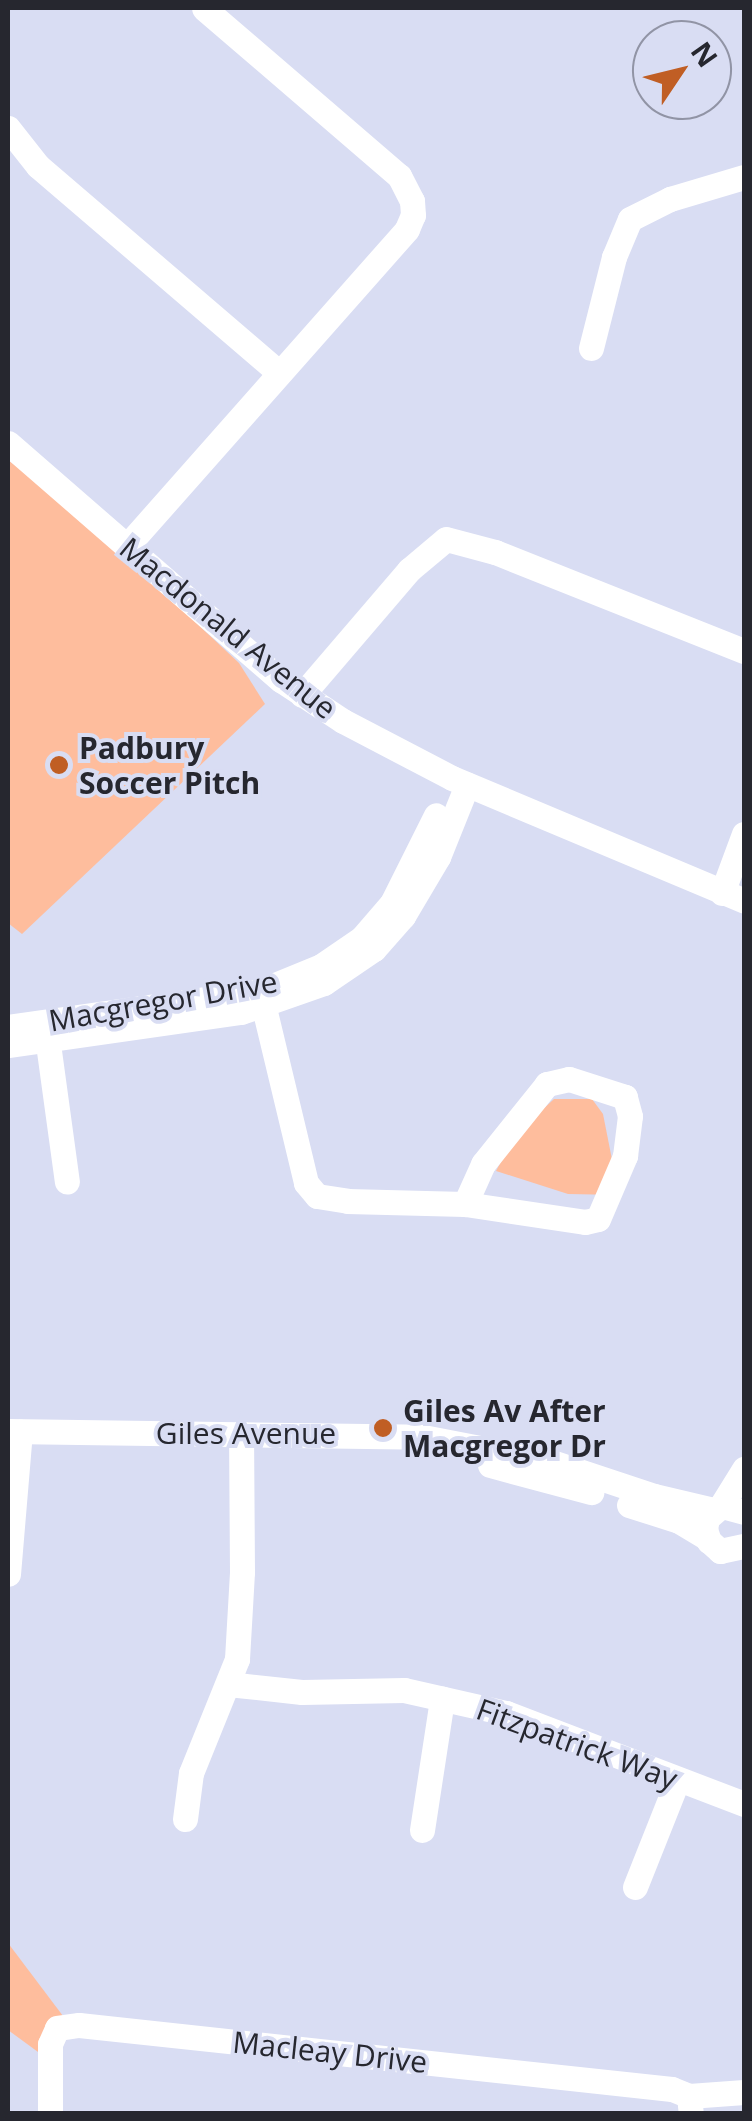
<!DOCTYPE html>
<style>
body{margin:0}
#map{position:relative;width:752px;height:2121px;overflow:hidden;background:#d9ddf3;font-family:"Open Sans",sans-serif}
div>[style]{position:absolute}
[style*='--x']{left:calc(var(--x)*1px);top:calc(var(--y)*1px);width:calc(var(--w)*1px);rotate:calc(var(--a)*1deg)}
.green>*{inset:0;background:#febd9d}
.minor>*{height:25px;margin:-12.5px;padding:0 12.5px;transform-origin:12.5px;border-radius:12.5px;background:#fff}
.dots>*{width:28px;height:28px;translate:-50% -50%;box-sizing:border-box;border:5px solid #d9ddf3;border-radius:50%}
span{translate:-50% -50%;white-space:nowrap;text-align:center;line-height:1.15;-webkit-text-stroke:8px #d9ddf3;paint-order:stroke}
.street-label{font-size:30px;color:#26272f}
.poi-label{font-size:30px;color:#26272f;font-weight:700}
.left{translate:0 -50%;text-align:left}
.frame{position:absolute;inset:0;border:10px solid #26272f;pointer-events:none}
.north{position:absolute;left:632px;top:20px;width:100px;height:100px;box-sizing:border-box;background:#d9ddf3;border:2px solid #9194a5;border-radius:50%;rotate:55deg;font-size:28px;font-weight:700;line-height:40px;text-align:center;color:#26272f}
.north::after{content:'';display:block;margin:auto;width:35px;height:45px;background:#c05e24;clip-path:polygon(50% 0,100% 100%,50% 72%,0 100%)}
</style>
<div id="map">
<div class="green">
<div style="clip-path:polygon(8px 460px,77px 511px,239px 663px,265px 704px,22px 934px,8px 923px)"></div>
<div style="clip-path:polygon(554px 1099px,592px 1099px,603px 1114px,619px 1195px,568px 1194px,496px 1171px,516px 1134px)"></div>
<div style="clip-path:polygon(8px 1943px,63px 2016px,49px 2060px,8px 2030px)"></div>
</div>
<div class="minor">
<div style="--x:8;--y:128;--w:48;--a:51.7"></div>
<div style="--x:38;--y:166;--w:316;--a:40.6"></div>
<div style="--x:591;--y:348;--w:94;--a:-75.8"></div>
<div style="--x:614;--y:257;--w:41;--a:-67.2"></div>
<div style="--x:630;--y:219;--w:45;--a:-26.6"></div>
<div style="--x:670;--y:199;--w:77;--a:-16.6"></div>
<div style="--x:8;--y:443;--w:362;--a:41"></div>
<div style="--x:281;--y:680;--w:74;--a:33.5"></div>
<div style="--x:343;--y:721;--w:123;--a:27.6"></div>
<div style="--x:452;--y:778;--w:317;--a:22.8"></div>
<div style="--x:126;--y:547;--w:424;--a:-48.5"></div>
<div style="--x:407;--y:229;--w:15;--a:-67"></div>
<div style="--x:413;--y:215;--w:14;--a:-94"></div>
<div style="--x:412;--y:201;--w:28;--a:-117"></div>
<div style="--x:399;--y:176;--w:257;--a:-139.3"></div>
<div style="--x:302;--y:695;--w:165;--a:-49.4"></div>
<div style="--x:409;--y:570;--w:48;--a:-40"></div>
<div style="--x:446;--y:539;--w:51;--a:14.9"></div>
<div style="--x:495;--y:552;--w:268;--a:21.7"></div>
<div style="--x:722;--y:893;--w:63;--a:-69.6"></div>
<div style="--x:260;--y:991;--w:197;--a:76.5"></div>
<div style="--x:306;--y:1183;--w:17;--a:50"></div>
<div style="--x:317;--y:1196;--w:30;--a:9"></div>
<div style="--x:347;--y:1201;--w:118;--a:1.5"></div>
<div style="--x:465;--y:1204;--w:121;--a:8.5"></div>
<div style="--x:585;--y:1222;--w:13;--a:-13"></div>
<div style="--x:598;--y:1219;--w:69;--a:-66.8"></div>
<div style="--x:625;--y:1156;--w:40;--a:-82.9"></div>
<div style="--x:630;--y:1116;--w:20;--a:-105"></div>
<div style="--x:625;--y:1097;--w:59;--a:-162.2"></div>
<div style="--x:569;--y:1079;--w:23;--a:167"></div>
<div style="--x:547;--y:1084;--w:102;--a:128.7"></div>
<div style="--x:483;--y:1164;--w:44;--a:114.2"></div>
<div style="--x:8;--y:1027;--w:255;--a:-8.1"></div>
<div style="--x:260;--y:991;--w:66;--a:-22.3"></div>
<div style="--x:321;--y:966;--w:50;--a:-34.3"></div>
<div style="--x:362;--y:938;--w:46;--a:-49.4"></div>
<div style="--x:392;--y:903;--w:98;--a:-63.4"></div>
<div style="--x:46;--y:1029;--w:154;--a:82.2"></div>
<div style="--x:8;--y:1045;--w:235;--a:-8.1"></div>
<div style="--x:241;--y:1012;--w:88;--a:-19.3"></div>
<div style="--x:324;--y:983;--w:60;--a:-34.2"></div>
<div style="--x:374;--y:949;--w:44;--a:-48.7"></div>
<div style="--x:403;--y:916;--w:69;--a:-59.3"></div>
<div style="--x:438;--y:857;--w:78;--a:-68.1"></div>
<div style="--x:8;--y:1431;--w:415;--a:0.8"></div>
<div style="--x:423;--y:1437;--w:131;--a:11"></div>
<div style="--x:552;--y:1462;--w:108;--a:18.4"></div>
<div style="--x:654;--y:1496;--w:62;--a:13.1"></div>
<div style="--x:490;--y:1465;--w:105;--a:15"></div>
<div style="--x:629;--y:1505;--w:52;--a:17.7"></div>
<div style="--x:679;--y:1521;--w:33;--a:31"></div>
<div style="--x:721;--y:1506;--w:44;--a:-58.1"></div>
<div style="--x:744;--y:1512;--w:24;--a:-165"></div>
<div style="--x:721;--y:1506;--w:18;--a:139"></div>
<div style="--x:707;--y:1518;--w:11;--a:100"></div>
<div style="--x:705;--y:1529;--w:13;--a:72"></div>
<div style="--x:709;--y:1541;--w:15;--a:42"></div>
<div style="--x:720;--y:1551;--w:25;--a:-12"></div>
<div style="--x:8;--y:1574;--w:143;--a:-85.2"></div>
<div style="--x:228;--y:1684;--w:74;--a:6.2"></div>
<div style="--x:302;--y:1692;--w:102;--a:-1.1"></div>
<div style="--x:404;--y:1690;--w:105;--a:12.7"></div>
<div style="--x:506;--y:1713;--w:255;--a:20.9"></div>
<div style="--x:185;--y:1819;--w:46;--a:-82.6"></div>
<div style="--x:191;--y:1773;--w:123;--a:-68"></div>
<div style="--x:237;--y:1659;--w:87;--a:-86.7"></div>
<div style="--x:242;--y:1572;--w:139;--a:-90.4"></div>
<div style="--x:422;--y:1830;--w:133;--a:-81.3"></div>
<div style="--x:635;--y:1887;--w:116;--a:-68.3"></div>
<div style="--x:689;--y:2096;--w:55;--a:-4.2"></div>
<div style="--x:50;--y:2114;--w:70;--a:-90"></div>
<div style="--x:50;--y:2044;--w:17;--a:-66"></div>
<div style="--x:57;--y:2028;--w:22;--a:-8"></div>
<div style="--x:79;--y:2025;--w:596;--a:6.16"></div>
<div style="--x:672;--y:2089;--w:18;--a:22"></div>
<div style="--x:689;--y:2096;--w:18;--a:84"></div>
</div>
<div class="dots">
<div style="left:59px;top:765px;background:#c05e24"></div>
<div style="left:383px;top:1428px;background:#c05e24"></div>
</div>
<div class="street-label">
<span style="left:228px;top:628px;rotate:39deg">Macdonald Avenue</span>
<span style="left:163px;top:1001px;rotate:-10deg">Macgregor Drive</span>
<span style="left:246px;top:1433px">Giles Avenue</span>
<span style="left:577px;top:1744px;rotate:20deg">Fitzpatrick Way</span>
<span style="left:330px;top:2052px;rotate:6deg">Macleay Drive</span>
</div>
<div class="poi-label">
<span class="left" style="left:79px;top:765px">Padbury<br>Soccer Pitch</span>
<span class="left" style="left:403px;top:1428px">Giles Av After<br>Macgregor Dr</span>
</div>
<div class="frame"></div>
<div class="north">N</div>
</div>
